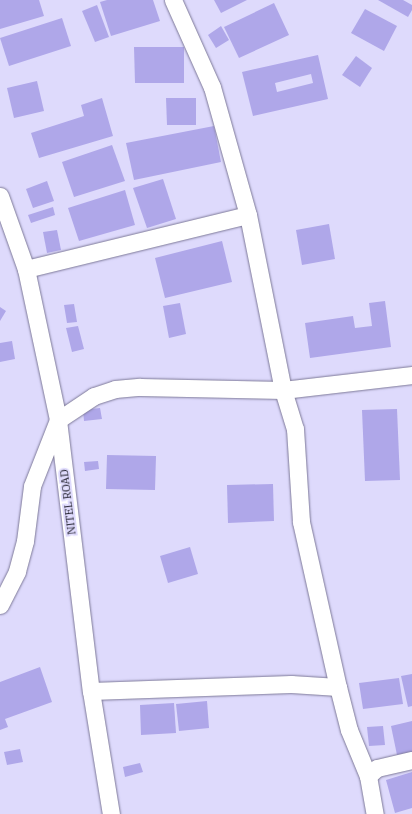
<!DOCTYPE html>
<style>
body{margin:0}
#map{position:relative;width:412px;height:814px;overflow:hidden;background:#dedafc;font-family:"IBM Plex Serif",serif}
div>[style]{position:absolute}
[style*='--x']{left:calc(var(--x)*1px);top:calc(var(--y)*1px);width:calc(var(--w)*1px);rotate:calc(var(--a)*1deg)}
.building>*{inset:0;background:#afa7e9}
.roads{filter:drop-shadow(0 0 1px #7d7998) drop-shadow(0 0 1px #7d7998)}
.minor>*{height:17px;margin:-8.5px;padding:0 8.5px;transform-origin:8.5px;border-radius:8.5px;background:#fff}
span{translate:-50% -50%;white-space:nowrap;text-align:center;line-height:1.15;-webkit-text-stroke:4px #dedafc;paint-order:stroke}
.street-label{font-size:11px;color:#14131e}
</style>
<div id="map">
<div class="building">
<div style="clip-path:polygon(0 0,39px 0,44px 16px,0 29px)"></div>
<div style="clip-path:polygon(107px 0,153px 0,160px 21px,111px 36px,100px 2px)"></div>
<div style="clip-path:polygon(214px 0,247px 0,221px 13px)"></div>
<div style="clip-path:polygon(378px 0,403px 0,412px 5px,412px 10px,408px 17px)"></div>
<div style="clip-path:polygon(274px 3px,289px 35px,239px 58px,224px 27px)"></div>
<div style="clip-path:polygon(97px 5px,109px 37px,95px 42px,82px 11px)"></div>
<div style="clip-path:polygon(365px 9px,397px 26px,384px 51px,351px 33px)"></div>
<div style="clip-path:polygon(62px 18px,71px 46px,9px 66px,0 38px)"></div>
<div style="clip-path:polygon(221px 26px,229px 40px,216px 48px,208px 35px)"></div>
<div style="clip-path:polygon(134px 47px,184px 47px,184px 83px,135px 83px)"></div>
<div style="clip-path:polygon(evenodd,318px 55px,328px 99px,253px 116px,242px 72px,318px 55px,311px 74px,313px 83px,277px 92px,275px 83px,311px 74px)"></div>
<div style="clip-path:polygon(356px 56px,372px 68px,360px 87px,342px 75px)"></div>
<div style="clip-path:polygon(37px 81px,44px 111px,14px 118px,7px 88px)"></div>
<div style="clip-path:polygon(102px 98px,113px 136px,39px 158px,31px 133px,84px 116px,81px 105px)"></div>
<div style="clip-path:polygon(166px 98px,196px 98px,196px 125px,167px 125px)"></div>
<div style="clip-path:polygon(214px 126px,221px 162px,134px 180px,126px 143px)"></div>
<div style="clip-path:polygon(112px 145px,125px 181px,74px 197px,62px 162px)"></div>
<div style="clip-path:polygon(163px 179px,176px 219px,147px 228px,133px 188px)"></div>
<div style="clip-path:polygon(47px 181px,54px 201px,33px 208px,26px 189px)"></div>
<div style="clip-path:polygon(125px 190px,135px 225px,79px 241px,68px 208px)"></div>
<div style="clip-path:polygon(53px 207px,55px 215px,31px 223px,28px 215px)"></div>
<div style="clip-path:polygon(329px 224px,335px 259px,302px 265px,296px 230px)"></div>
<div style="clip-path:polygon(57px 230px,61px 250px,47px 253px,43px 232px)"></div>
<div style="clip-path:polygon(222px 241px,232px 282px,165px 298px,155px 258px)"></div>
<div style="clip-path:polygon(385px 301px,391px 347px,310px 358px,305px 323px,353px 316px,355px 328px,372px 326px,369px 303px)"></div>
<div style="clip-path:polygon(180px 303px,186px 334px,169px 338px,163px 306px)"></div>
<div style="clip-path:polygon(74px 304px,77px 322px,67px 323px,64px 305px)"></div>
<div style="clip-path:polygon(0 307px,6px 311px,0 321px)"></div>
<div style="clip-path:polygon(78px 326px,84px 349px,72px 352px,66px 328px)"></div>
<div style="clip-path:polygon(12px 341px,15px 359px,0 362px,0 343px)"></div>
<div style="clip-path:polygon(100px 408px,102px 419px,84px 421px,83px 410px)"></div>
<div style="clip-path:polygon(397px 409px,400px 480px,365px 481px,362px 410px)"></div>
<div style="clip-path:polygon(107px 455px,156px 456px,155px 490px,106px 489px)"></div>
<div style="clip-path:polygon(98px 461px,99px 469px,85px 471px,84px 462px)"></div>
<div style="clip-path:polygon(273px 484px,274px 521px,228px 523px,227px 485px)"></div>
<div style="clip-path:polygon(190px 547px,198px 574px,168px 583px,160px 556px)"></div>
<div style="clip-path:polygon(40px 667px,52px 702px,5px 719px,8px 727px,0 730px,0 682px)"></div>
<div style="clip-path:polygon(412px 674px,412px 706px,408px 707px,401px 676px)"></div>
<div style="clip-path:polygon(399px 678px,403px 704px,363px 709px,359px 683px)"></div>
<div style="clip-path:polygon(207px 701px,209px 728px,179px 731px,176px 704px)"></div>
<div style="clip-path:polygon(174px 703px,176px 733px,141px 735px,140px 705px)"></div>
<div style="clip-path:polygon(412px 721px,412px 752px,397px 755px,391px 726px)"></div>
<div style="clip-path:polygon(383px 726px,385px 745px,369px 746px,367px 727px)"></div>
<div style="clip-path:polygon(20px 749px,23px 762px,7px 765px,4px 752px)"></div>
<div style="clip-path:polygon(140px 763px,143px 772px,125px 777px,123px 767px)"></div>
<div style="clip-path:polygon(412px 772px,412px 808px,395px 813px,386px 780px)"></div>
</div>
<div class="roads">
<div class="minor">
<div style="--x:173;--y:0;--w:95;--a:65.9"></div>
<div style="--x:212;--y:87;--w:133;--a:74.3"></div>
<div style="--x:248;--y:215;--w:178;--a:78.7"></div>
<div style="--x:283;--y:390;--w:41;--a:72.9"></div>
<div style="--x:295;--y:429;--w:93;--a:86.3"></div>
<div style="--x:301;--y:522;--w:169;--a:77.4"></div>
<div style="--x:0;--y:196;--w:77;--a:70.4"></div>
<div style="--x:26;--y:269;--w:154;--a:78"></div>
<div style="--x:58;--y:420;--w:273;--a:83.1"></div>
<div style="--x:91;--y:691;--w:125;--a:80.8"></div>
<div style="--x:26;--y:269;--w:228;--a:-13.7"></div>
<div style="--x:0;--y:605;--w:38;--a:-63"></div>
<div style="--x:17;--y:571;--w:31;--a:-75"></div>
<div style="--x:25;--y:541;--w:55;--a:-82.7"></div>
<div style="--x:32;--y:486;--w:71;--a:-68.5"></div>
<div style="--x:58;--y:420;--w:43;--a:-33.7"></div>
<div style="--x:94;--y:396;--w:22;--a:-18"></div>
<div style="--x:115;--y:389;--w:25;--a:-5"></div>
<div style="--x:140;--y:387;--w:143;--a:1.2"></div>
<div style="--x:283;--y:390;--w:130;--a:-6.6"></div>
<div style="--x:91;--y:691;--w:200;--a:-2"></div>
<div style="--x:291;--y:684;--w:47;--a:3.7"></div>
<div style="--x:338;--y:687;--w:44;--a:75.7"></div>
<div style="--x:349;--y:730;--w:50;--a:67.6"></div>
<div style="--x:368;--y:776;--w:39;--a:80"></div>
<div style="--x:368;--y:776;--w:12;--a:-42"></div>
<div style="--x:377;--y:768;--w:36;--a:-13"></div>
</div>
</div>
<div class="street-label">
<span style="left:68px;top:502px;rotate:-97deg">NITEL ROAD</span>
</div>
</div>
